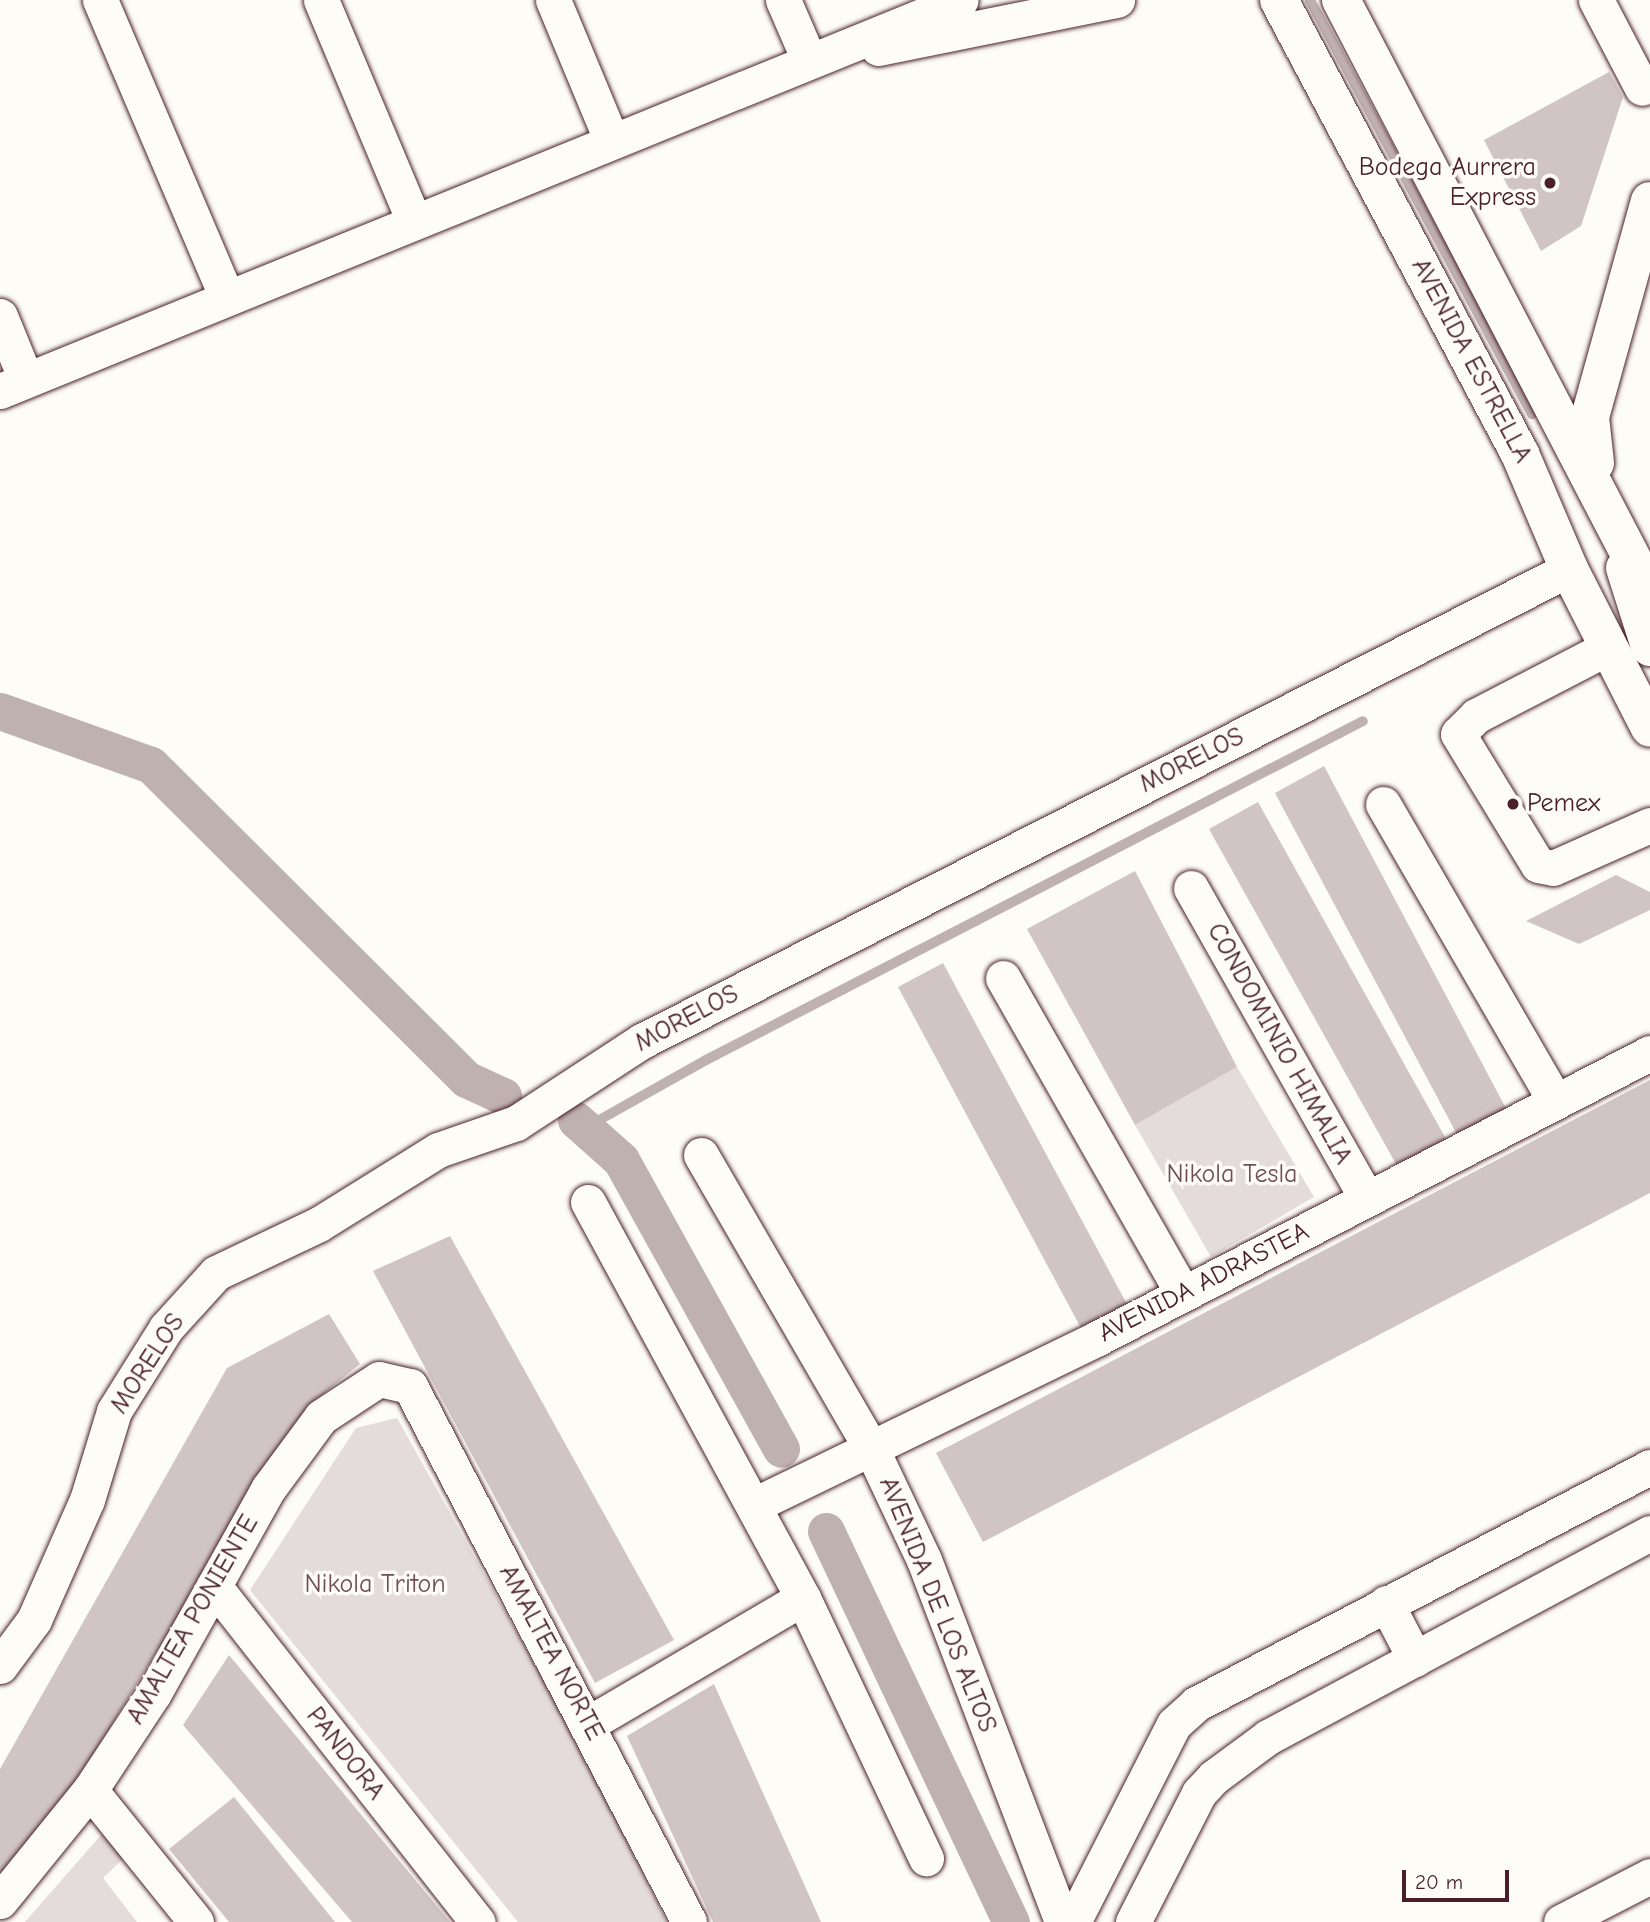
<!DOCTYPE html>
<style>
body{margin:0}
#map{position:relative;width:1650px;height:1922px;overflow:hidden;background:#fdfcf7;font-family:"Comic Neue",sans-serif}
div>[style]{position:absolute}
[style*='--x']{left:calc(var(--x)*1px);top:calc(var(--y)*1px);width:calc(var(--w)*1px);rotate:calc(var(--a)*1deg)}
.green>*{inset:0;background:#e3dcda}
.stream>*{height:10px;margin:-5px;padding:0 5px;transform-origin:5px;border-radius:5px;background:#c0b1b1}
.canal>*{height:37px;margin:-18.5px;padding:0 18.5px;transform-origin:18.5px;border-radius:18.5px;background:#c0b1b1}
.building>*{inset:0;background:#d0c5c4}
.roads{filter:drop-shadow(0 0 2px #4a1f2b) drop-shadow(0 0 2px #4a1f2b)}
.minor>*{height:35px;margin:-17.5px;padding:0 17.5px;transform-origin:17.5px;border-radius:17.5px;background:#fdfcf7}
.major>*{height:38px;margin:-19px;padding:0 19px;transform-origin:19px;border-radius:19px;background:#fdfcf7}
.dots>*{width:19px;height:19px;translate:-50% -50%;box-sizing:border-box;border:4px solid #fdfcf7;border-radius:50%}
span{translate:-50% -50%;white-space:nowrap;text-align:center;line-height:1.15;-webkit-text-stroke:7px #fdfcf7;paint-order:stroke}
.poi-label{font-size:26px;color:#4a1f2b}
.right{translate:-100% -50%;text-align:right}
.left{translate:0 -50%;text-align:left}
.street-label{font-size:26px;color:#4a1f2b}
.park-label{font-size:26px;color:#704e57}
.scale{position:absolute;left:1402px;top:1870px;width:107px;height:32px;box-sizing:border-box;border:4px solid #4a1f2b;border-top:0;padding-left:9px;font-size:21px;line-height:24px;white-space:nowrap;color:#4a1f2b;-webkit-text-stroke:5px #fdfcf7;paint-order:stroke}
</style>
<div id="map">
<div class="green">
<div style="clip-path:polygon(1237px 1067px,1314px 1197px,1211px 1257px,1135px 1125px)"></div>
<div style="clip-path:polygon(397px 1418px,569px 1726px,667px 1922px,518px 1922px,250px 1590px,356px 1428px)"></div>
<div style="clip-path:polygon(108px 1827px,130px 1852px,103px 1878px,137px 1922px,25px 1922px)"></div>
</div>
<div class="stream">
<div style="--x:1310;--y:0;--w:470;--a:61.8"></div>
<div style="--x:585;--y:1128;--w:139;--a:-29.3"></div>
<div style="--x:706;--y:1060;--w:739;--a:-27.29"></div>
</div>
<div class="canal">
<div style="--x:0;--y:711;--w:160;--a:19.7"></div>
<div style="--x:151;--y:765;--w:445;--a:44.9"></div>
<div style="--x:466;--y:1079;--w:41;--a:24.7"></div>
<div style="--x:576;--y:1120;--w:60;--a:41.6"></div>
<div style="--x:621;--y:1160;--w:330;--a:61"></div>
<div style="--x:826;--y:1531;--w:433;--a:64.7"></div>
</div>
<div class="building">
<div style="clip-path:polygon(1609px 72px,1623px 97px,1581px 226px,1541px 251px,1484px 140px)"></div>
<div style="clip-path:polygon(1324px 766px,1509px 1114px,1460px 1140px,1275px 793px)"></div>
<div style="clip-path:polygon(1258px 802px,1450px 1146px,1401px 1173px,1209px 829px)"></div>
<div style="clip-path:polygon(1135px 871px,1237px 1067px,1135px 1125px,1027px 929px)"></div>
<div style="clip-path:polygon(1616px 875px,1650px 892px,1650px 910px,1579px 944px,1526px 921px)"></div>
<div style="clip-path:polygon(943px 963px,1128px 1306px,1082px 1330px,898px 987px)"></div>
<div style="clip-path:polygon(1650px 1080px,1650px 1193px,983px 1542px,936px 1453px)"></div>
<div style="clip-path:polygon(450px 1236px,674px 1640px,595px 1683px,373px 1271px)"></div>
<div style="clip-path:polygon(329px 1314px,360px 1364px,307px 1407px,77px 1781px,0 1878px,0 1769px,227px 1368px)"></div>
<div style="clip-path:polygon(229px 1655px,450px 1922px,352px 1922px,183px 1725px)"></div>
<div style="clip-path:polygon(714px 1684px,821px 1922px,713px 1922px,627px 1736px)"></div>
<div style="clip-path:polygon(234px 1797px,335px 1922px,229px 1922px,169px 1849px)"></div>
</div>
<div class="roads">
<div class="minor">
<div style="--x:100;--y:0;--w:324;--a:66.9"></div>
<div style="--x:321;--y:0;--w:240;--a:67.2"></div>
<div style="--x:553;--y:0;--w:151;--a:67.4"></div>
<div style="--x:783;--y:0;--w:65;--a:66.6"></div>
<div style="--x:1596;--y:0;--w:99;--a:62.4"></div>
<div style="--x:878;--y:48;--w:244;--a:-11.4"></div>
<div style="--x:0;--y:316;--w:69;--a:67.9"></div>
<div style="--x:0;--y:391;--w:1037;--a:-22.14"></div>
<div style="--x:1609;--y:647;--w:150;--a:152.6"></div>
<div style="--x:1476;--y:716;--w:25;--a:135"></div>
<div style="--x:1458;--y:734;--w:153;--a:58.6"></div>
<div style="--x:1538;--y:865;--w:15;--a:11"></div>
<div style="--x:1553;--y:868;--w:106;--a:-23.9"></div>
<div style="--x:1383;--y:804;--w:343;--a:59.9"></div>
<div style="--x:1191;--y:888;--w:357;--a:60.5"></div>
<div style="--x:1003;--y:978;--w:363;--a:60.3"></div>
<div style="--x:701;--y:1155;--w:341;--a:59.9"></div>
<div style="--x:872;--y:1450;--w:122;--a:64.7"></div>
<div style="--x:924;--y:1560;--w:387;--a:69.1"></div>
<div style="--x:588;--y:1202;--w:451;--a:61.5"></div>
<div style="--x:803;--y:1598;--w:288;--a:64.7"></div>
<div style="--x:754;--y:1505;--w:382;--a:-25.9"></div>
<div style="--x:1098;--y:1338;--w:621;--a:-27.31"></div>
<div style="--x:214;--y:1586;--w:427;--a:51.9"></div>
<div style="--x:1386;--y:1603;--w:63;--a:62.6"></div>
<div style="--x:0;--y:1666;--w:57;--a:-53.5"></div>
<div style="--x:34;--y:1620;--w:131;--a:-66.2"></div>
<div style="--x:87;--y:1500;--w:93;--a:-73.1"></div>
<div style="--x:114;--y:1411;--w:98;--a:-57.9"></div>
<div style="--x:166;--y:1328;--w:74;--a:-47.7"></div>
<div style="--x:216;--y:1273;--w:114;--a:-25.4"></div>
<div style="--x:319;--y:1224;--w:140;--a:-31.9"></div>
<div style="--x:438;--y:1150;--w:83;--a:-19.1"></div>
<div style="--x:516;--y:1123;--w:150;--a:-33.1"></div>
<div style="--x:642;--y:1041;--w:1040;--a:-26.98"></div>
<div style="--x:588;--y:1724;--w:249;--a:-30.4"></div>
<div style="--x:90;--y:1790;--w:169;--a:51.2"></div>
<div style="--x:0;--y:1901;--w:143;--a:-51"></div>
<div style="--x:90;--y:1790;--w:116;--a:-56.6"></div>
<div style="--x:154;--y:1693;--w:234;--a:-60.8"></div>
<div style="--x:268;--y:1489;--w:89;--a:-53.6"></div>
<div style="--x:321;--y:1417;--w:69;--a:-33.2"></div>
<div style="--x:379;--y:1379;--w:32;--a:13"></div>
<div style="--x:410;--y:1386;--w:604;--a:62.5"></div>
<div style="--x:1073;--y:1922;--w:222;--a:-63"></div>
<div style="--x:1174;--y:1724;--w:30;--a:-42"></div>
<div style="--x:1196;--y:1704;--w:512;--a:-27.57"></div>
<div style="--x:1133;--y:1922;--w:145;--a:-62.9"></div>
<div style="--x:1199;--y:1793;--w:22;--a:-47"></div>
<div style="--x:1214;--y:1777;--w:67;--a:-36.5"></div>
<div style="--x:1268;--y:1737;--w:433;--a:-28.1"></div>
<div style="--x:1561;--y:1922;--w:100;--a:-27.3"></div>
</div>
<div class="major">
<div style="--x:1279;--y:0;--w:514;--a:62.04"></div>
<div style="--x:1520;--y:454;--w:125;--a:66.9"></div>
<div style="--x:1569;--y:569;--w:178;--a:63"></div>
<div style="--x:1341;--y:0;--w:669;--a:62.48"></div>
<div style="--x:1595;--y:463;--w:46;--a:-96.2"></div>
<div style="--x:1590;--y:417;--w:224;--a:-74.5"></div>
<div style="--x:1625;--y:568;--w:83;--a:72.4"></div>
</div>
</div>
<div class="dots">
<div style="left:1550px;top:183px;background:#4a1f2b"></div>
<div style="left:1513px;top:804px;background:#4a1f2b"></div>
</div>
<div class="poi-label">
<span class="right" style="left:1536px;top:183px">Bodega Aurrera<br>Express</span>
<span class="left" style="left:1527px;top:804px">Pemex</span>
</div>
<div class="street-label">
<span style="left:1471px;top:361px;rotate:62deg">AVENIDA ESTRELLA</span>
<span style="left:1192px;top:761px;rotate:-27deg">MORELOS</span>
<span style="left:687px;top:1019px;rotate:-28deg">MORELOS</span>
<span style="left:1279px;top:1044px;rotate:61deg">CONDOMINIO HIMALIA</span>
<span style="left:1204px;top:1283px;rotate:-27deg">AVENIDA ADRASTEA</span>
<span style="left:148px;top:1364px;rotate:-57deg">MORELOS</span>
<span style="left:937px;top:1605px;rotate:68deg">AVENIDA DE LOS ALTOS</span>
<span style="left:193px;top:1620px;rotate:-60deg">AMALTEA PONIENTE</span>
<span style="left:551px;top:1653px;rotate:62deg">AMALTEA NORTE</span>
<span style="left:345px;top:1754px;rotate:52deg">PANDORA</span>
</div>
<div class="park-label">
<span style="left:1232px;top:1175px">Nikola Tesla</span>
<span style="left:375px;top:1585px">Nikola Triton</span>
</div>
<div class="scale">20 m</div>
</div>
